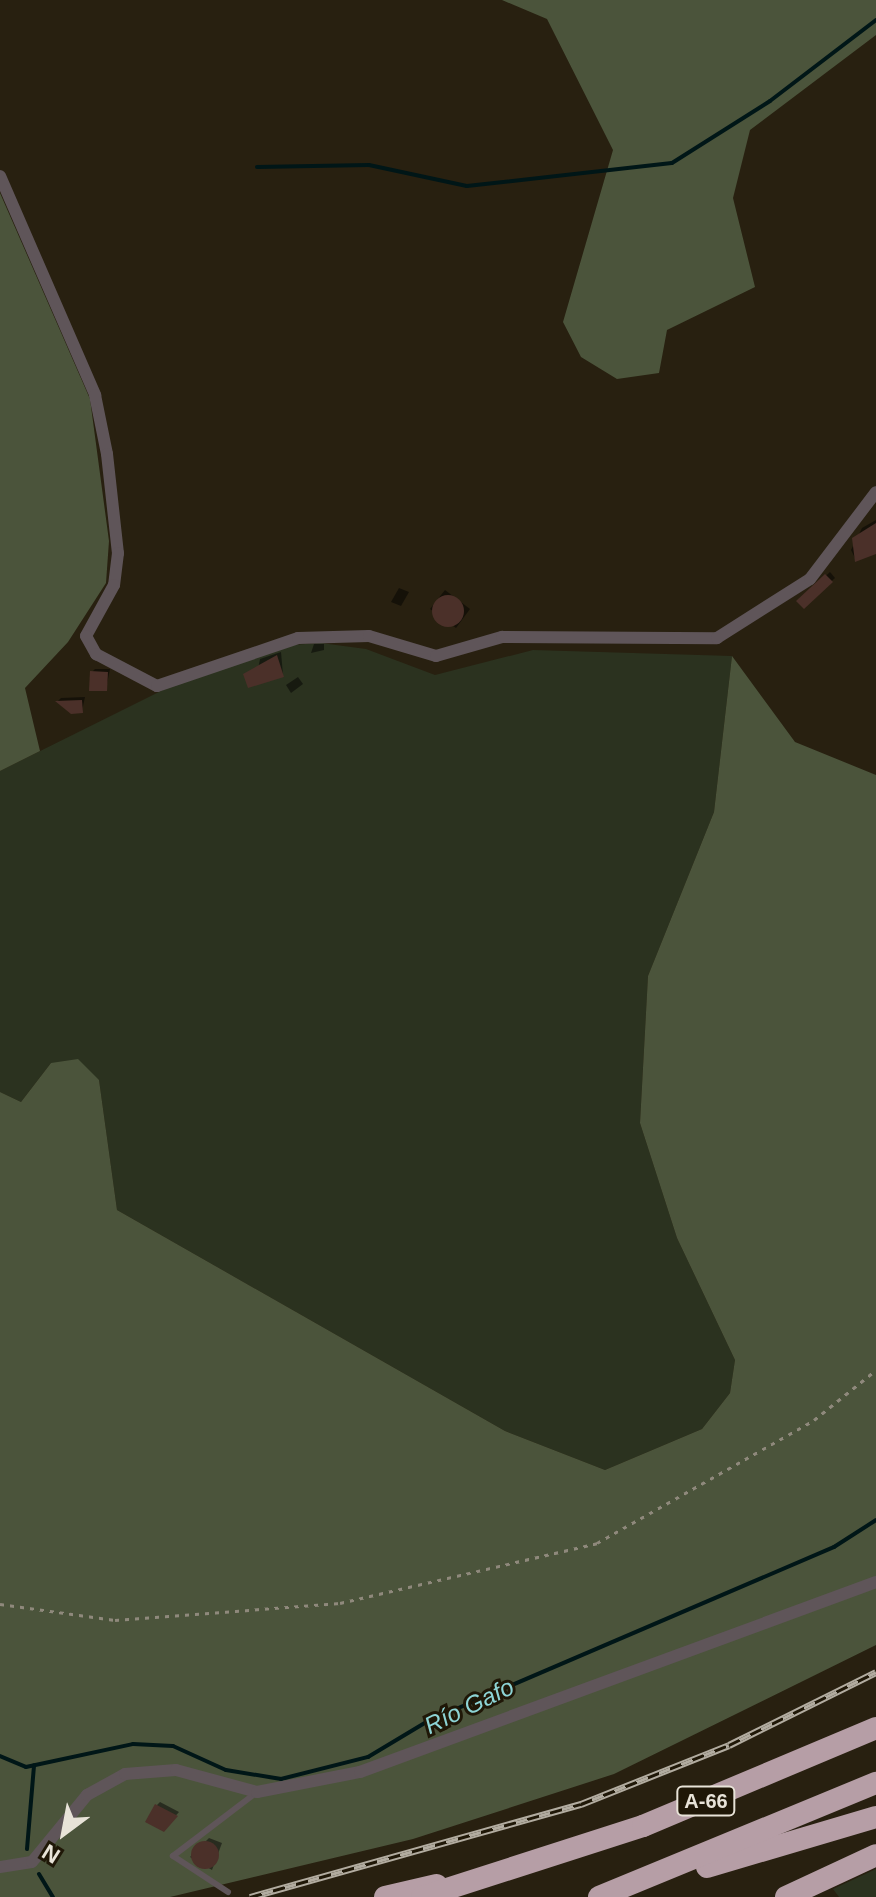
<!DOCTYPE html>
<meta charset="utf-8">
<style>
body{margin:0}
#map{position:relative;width:876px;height:1897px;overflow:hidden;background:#282010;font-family:Arial,sans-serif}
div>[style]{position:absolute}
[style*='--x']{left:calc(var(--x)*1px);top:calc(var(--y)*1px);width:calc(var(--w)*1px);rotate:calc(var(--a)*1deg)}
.green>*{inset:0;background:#2b321f}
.forest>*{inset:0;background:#4b543b}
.shadow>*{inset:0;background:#0007}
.stream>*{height:4px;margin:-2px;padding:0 2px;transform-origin:2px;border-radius:2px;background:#001617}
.building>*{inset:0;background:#4b3029}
.round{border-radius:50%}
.path>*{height:3px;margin-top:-1.5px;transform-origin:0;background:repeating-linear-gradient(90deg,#8f897c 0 4px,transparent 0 10px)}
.lane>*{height:6px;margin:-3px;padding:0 3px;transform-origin:3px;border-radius:3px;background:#5f5559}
.street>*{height:12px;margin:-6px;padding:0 6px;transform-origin:6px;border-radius:6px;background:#5f5559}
.highway>*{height:22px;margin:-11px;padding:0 11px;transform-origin:11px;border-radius:11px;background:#b69ea6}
.rail>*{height:7px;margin-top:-3.5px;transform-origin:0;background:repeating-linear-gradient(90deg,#1f1707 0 12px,#b2aca0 0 24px);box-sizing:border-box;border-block:2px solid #b2aca0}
span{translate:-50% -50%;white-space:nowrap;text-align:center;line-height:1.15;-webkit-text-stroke:6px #1f1707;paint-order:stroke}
.shield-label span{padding:2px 6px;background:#1f1707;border:2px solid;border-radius:6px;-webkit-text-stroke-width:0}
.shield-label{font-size:20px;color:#e8e3d8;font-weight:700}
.water-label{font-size:24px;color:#8dd4d5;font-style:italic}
.north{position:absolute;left:24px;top:1793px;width:80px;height:80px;-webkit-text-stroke:6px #1f1707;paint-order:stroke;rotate:212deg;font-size:22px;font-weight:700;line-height:32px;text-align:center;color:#e8e3d8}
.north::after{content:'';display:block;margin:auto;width:28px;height:36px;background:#e8e3d8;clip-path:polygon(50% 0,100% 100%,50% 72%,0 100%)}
</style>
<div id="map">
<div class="green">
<div style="clip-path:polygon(321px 643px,366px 649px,435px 675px,533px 650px,732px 656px,714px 812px,648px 976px,640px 1123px,677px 1238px,735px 1360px,730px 1393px,702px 1429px,605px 1470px,505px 1431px,117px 1210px,99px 1080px,51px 1063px,21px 1102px,0 1092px,0 771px,173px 685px,275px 646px)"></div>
<div style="clip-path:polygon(876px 1869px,876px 1897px,839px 1897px,833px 1889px)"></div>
</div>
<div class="forest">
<div style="clip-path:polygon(502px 0,876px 0,876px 35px,750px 130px,733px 198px,755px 287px,667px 330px,659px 373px,617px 379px,581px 357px,563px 322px,613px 150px,547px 19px)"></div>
<div style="clip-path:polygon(0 193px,90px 399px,109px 541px,106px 583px,68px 642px,25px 688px,40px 751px,0 771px)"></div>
<div style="clip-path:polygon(732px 656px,795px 742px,876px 775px,876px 1645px,614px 1774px,413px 1839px,170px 1897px,0 1897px,0 1092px,21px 1102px,51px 1063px,78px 1059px,99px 1080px,117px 1210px,505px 1431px,605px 1470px,702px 1429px,730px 1393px,735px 1360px,677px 1238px,640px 1123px,648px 976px,714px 812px)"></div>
</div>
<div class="shadow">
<div style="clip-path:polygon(876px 520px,876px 548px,856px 560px,851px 550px,862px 528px)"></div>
<div style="clip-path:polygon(830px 572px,835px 578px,804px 606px,799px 601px)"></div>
<div style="clip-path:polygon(399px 588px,409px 592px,401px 606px,391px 602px)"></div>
<div style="clip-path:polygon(445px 590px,470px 609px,456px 628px,430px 609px)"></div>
<div style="clip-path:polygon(314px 644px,324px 644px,324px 650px,311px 653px)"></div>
<div style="clip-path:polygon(281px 652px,283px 675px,258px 669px,260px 659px)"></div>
<div style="clip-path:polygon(95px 669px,110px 669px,106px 689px,92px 672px)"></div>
<div style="clip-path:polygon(298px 677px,303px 684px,291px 693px,286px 685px)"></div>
<div style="clip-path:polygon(85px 697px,82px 711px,58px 701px,61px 698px)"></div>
<div style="clip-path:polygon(160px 1802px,179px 1812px,163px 1830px,157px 1805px)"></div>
<div style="clip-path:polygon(209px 1838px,222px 1843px,212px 1870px,190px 1857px)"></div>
</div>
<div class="stream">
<div style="--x:257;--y:167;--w:112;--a:-1"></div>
<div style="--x:369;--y:165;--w:100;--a:12.1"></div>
<div style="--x:467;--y:186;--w:206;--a:-6.4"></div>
<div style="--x:672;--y:163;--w:116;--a:-32.3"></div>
<div style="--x:770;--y:101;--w:133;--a:-37.4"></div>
<div style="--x:0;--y:1756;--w:28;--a:23"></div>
<div style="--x:26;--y:1767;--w:109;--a:-12.1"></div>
<div style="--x:133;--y:1744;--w:40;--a:2.9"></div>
<div style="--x:173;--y:1746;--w:58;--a:24.4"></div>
<div style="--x:226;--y:1770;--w:56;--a:9.3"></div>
<div style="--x:281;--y:1779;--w:90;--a:-14.2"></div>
<div style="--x:368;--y:1757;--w:70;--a:-31"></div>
<div style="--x:428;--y:1721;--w:442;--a:-23.2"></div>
<div style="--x:834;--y:1547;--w:50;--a:-32.7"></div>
<div style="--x:27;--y:1849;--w:84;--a:-85.2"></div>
<div style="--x:39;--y:1874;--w:27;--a:59"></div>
</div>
<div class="building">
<div style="clip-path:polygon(876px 523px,876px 554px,855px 562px,852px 538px)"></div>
<div style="clip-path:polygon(825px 574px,833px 582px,804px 609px,796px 601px)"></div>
<div class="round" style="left:432px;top:595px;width:32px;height:32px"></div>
<div style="clip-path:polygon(277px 655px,284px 677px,248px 688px,243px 674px)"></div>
<div style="clip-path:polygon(90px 671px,108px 672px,107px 691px,89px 691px)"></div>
<div style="clip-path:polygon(82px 700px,83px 713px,71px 714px,55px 701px)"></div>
<div style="clip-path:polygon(155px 1804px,178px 1816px,164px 1832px,145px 1822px)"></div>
<div class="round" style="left:191px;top:1841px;width:28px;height:28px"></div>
</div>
<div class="path">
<div style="--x:0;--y:1604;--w:116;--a:7.9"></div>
<div style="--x:115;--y:1620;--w:226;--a:-4.3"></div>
<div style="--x:340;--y:1603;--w:264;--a:-13.1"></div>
<div style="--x:597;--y:1543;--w:249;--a:-29.5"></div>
<div style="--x:814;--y:1420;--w:80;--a:-38.9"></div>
</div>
<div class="lane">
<div style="--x:228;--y:1892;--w:66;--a:-146.8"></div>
<div style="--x:173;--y:1856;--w:106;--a:-37.3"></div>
</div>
<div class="street">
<div style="--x:0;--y:176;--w:239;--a:66.5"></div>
<div style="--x:95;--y:395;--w:60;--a:78.5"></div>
<div style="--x:107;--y:454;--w:100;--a:83.7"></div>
<div style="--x:118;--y:553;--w:32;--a:97"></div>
<div style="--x:114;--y:585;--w:58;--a:118.8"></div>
<div style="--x:86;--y:636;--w:21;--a:61"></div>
<div style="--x:96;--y:654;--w:69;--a:27.7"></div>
<div style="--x:157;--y:686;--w:149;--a:-18.8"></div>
<div style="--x:298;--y:638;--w:71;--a:-1.6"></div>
<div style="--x:369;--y:636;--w:70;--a:16.6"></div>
<div style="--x:436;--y:656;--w:69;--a:-16.1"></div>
<div style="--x:502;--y:637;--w:215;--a:0.3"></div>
<div style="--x:717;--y:638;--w:110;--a:-32.4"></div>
<div style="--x:810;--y:579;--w:109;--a:-52.8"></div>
<div style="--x:0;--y:1867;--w:32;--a:-9"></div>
<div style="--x:32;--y:1862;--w:87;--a:-50.6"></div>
<div style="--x:87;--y:1795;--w:43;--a:-28.9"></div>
<div style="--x:125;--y:1774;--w:51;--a:-4.5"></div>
<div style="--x:176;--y:1770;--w:84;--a:15.2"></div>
<div style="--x:257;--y:1792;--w:105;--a:-11"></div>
<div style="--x:360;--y:1772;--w:550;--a:-20.21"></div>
</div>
<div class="highway">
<div style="--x:707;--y:1867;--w:176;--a:-16.5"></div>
<div style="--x:385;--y:1897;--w:53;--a:-13"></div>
<div style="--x:422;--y:1897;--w:232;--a:-17.8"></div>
<div style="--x:643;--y:1826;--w:253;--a:-22.8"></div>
<div style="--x:599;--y:1897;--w:300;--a:-22.4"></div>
<div style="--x:786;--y:1897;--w:99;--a:-25"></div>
</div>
<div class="rail">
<div style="--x:250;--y:1897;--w:344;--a:-15.7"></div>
<div style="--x:581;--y:1804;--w:159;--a:-21.7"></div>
<div style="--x:729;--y:1745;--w:164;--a:-26.4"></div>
</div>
<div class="shield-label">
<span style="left:706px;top:1801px">A-66</span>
</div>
<div class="water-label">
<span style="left:469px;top:1706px;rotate:-26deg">Río Gafo</span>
</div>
<div class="north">N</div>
</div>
